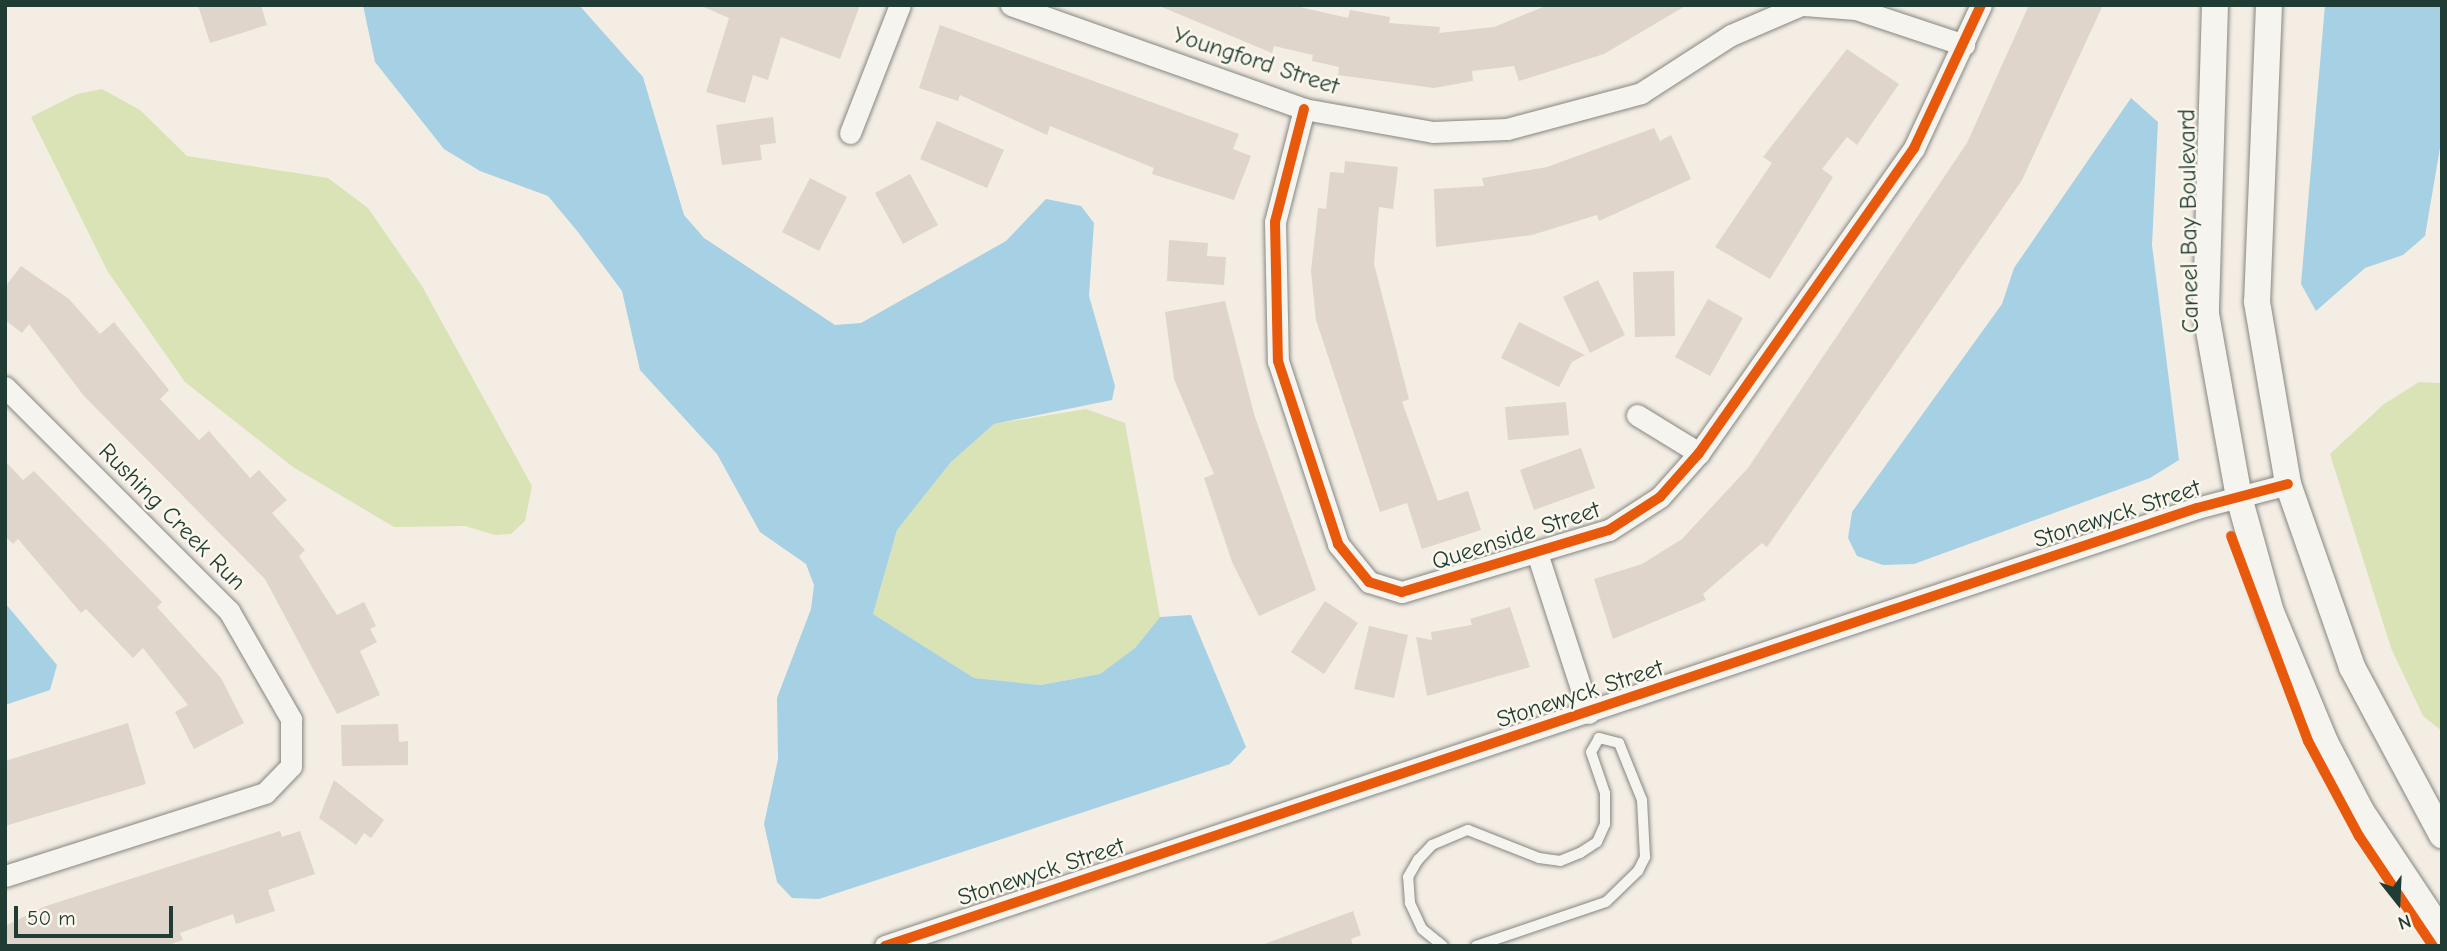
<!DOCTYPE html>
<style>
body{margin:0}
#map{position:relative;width:2447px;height:951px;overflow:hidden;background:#f4ede4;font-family:"Comic Neue",sans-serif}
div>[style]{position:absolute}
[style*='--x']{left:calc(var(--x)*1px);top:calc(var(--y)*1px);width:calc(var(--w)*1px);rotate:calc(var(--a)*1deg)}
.green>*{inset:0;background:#d9e3b6}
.water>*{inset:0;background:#a6d0e4}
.building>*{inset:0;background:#dfd5ca}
.roads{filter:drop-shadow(0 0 2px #848781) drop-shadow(0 0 2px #848781)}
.service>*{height:10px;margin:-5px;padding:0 5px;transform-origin:5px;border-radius:5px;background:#f6f4ef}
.minor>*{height:21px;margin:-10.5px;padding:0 10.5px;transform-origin:10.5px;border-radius:10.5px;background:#f6f4ef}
.tertiary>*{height:26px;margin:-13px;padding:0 13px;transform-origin:13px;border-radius:13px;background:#f6f4ef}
.cycleway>*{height:10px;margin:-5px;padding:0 5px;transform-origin:5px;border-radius:5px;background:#e8590c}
span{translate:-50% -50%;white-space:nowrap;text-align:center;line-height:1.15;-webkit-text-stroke:5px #fbf7ec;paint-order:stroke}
.street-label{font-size:24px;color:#1f3d34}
.frame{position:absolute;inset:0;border:7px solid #1f3d34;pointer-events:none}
.north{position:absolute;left:2363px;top:867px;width:70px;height:70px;-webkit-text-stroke:5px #fbf7ec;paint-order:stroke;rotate:162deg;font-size:19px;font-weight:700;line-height:28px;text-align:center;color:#1f3d34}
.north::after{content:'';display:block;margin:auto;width:24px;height:32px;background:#1f3d34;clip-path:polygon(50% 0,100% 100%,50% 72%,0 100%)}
.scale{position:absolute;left:14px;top:906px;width:159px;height:32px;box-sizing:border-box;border:4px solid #1f3d34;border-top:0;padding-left:9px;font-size:21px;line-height:24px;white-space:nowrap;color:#1f3d34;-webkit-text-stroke:5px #fbf7ec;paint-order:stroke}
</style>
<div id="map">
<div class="green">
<div style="clip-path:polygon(102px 89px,140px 110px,187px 156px,328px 178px,368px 208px,422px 286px,532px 486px,525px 521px,511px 534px,495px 535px,465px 526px,394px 527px,293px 467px,185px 382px,108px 272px,31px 117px,77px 94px)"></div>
<div style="clip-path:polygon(2419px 382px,2442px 383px,2442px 731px,2423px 716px,2391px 648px,2330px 454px,2384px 404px)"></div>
<div style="clip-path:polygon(1086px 409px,1125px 423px,1160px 617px,1135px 648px,1100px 674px,1041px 685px,974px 678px,873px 614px,897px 530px,951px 462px,994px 424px)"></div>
</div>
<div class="water">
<div style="clip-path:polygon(363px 5px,579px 5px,643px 77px,684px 215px,704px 238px,835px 325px,861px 323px,1006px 241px,1046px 199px,1081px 206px,1094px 223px,1089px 296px,1115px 386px,1112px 400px,994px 424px,951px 462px,897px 530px,873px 614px,974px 678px,1041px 685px,1100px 674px,1135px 648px,1160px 617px,1191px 615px,1246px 747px,1230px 764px,819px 899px,792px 898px,777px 882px,764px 824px,778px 759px,777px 698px,811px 609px,814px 585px,806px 564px,760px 532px,717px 454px,640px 370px,622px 291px,578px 232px,548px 196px,480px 171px,444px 149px,375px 62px)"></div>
<div style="clip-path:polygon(2325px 5px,2442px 5px,2442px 136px,2425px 236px,2403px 255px,2365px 268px,2316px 311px,2301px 284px)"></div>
<div style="clip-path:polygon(2131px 98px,2158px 122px,2152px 245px,2179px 460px,2150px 478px,1914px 564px,1883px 565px,1857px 556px,1848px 538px,1852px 512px,2002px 304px,2014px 268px)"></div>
<div style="clip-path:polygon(5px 603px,57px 665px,50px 690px,5px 705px)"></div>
</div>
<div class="building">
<div style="clip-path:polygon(198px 5px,261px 5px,267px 25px,210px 43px)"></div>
<div style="clip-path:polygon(699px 5px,860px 5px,840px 59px,781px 37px,768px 80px,753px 75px,745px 103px,706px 92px,729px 18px)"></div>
<div style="clip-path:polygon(1157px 5px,1291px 5px,1348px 18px,1350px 10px,1390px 17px,1389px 23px,1440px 27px,1439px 33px,1494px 27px,1548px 5px,1687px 5px,1604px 54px,1519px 81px,1514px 66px,1472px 71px,1473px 81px,1434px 88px,1338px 75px,1339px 67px,1312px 61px,1313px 55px,1274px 46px,1272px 53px)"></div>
<div style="clip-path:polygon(2029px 5px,2103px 5px,2022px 180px,1767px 547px,1762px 543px,1703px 594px,1706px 600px,1613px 639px,1594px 579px,1642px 564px,1682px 539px,1748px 468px,1967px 143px)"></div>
<div style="clip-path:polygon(940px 25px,1239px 134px,1233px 149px,1251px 156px,1234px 200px,1152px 174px,1154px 168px,1050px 126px,1047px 135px,960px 95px,958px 101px,919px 88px)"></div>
<div style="clip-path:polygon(1847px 49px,1899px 84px,1857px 145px,1847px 137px,1822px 169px,1833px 177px,1770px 279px,1715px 247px,1772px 163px,1763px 157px)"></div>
<div style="clip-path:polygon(773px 117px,776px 143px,760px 145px,762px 160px,722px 165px,716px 125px)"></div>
<div style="clip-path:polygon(937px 121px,1004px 150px,987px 188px,920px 159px)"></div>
<div style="clip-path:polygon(1654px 128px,1660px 141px,1671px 135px,1691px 179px,1599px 221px,1597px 215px,1532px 235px,1436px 247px,1434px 189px,1484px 186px,1482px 178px,1547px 167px)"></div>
<div style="clip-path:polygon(1345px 161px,1398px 167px,1393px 209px,1379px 207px,1374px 264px,1409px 399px,1402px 402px,1438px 501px,1468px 491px,1481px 530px,1422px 549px,1407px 503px,1380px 512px,1316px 320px,1311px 271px,1318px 208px,1326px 209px,1330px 172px,1344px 173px)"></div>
<div style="clip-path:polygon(910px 174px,938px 225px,903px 244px,875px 193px)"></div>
<div style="clip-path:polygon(810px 178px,847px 197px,819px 251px,782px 232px)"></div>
<div style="clip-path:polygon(1169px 240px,1208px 243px,1207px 256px,1226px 257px,1224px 285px,1167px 281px)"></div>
<div style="clip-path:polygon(21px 266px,69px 299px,100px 334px,114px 322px,169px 390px,160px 399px,199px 440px,209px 431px,250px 478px,259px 470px,287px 500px,272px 513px,305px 550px,299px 556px,337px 615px,364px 602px,376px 626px,370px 629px,377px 642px,360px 651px,380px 695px,337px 714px,265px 579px,84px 396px,29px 324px,22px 333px,5px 320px,5px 287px)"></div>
<div style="clip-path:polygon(1674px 271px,1675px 336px,1635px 337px,1633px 272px)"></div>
<div style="clip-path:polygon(1598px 280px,1625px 335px,1590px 353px,1563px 297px)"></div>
<div style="clip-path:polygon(1708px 299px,1743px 318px,1710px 376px,1675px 357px)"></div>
<div style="clip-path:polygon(1225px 301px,1254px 414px,1316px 590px,1259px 616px,1232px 562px,1204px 478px,1214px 474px,1174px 379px,1165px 312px)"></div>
<div style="clip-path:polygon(1519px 322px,1585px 355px,1572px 362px,1559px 387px,1501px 358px)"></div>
<div style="clip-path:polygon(1566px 402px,1569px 435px,1508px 440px,1505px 407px)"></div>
<div style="clip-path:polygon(1581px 448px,1595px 488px,1534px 510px,1520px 470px)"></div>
<div style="clip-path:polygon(5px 461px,23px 480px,34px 471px,162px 602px,157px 607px,221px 678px,244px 723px,194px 749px,175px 712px,188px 705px,143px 648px,133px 658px,86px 609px,81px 613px,18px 539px,13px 544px,5px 536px)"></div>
<div style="clip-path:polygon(1325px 601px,1358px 623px,1324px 674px,1291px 652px)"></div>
<div style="clip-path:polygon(1510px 607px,1530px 667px,1427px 696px,1416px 637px,1432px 640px,1431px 632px,1472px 625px,1470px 619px)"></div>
<div style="clip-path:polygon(1369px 626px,1408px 635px,1394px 698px,1354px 689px)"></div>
<div style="clip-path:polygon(128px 723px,146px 784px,5px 826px,5px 761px)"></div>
<div style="clip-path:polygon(398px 724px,399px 742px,408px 741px,408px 765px,342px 766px,341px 725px)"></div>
<div style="clip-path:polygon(334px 780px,384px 820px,371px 838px,364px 833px,356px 845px,319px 818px)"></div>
<div style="clip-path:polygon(280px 831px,282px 837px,300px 831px,315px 874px,268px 890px,275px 911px,236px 924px,233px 914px,180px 933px,183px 940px,166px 946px,5px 946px,5px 926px,46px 906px)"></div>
<div style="clip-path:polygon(1353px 911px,1361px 935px,1351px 939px,1353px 946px,1259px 946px)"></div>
</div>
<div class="roads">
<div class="service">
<div style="--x:1443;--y:946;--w:27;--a:-141"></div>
<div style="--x:1422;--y:929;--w:29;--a:-115"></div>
<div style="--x:1410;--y:903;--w:26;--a:-94"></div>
<div style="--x:1408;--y:877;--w:20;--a:-60"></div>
<div style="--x:1418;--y:860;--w:21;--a:-47"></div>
<div style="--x:1432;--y:845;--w:39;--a:-23"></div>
<div style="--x:1468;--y:830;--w:76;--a:21.5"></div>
<div style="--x:1539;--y:858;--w:21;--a:8"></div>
<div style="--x:1560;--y:861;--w:22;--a:-22"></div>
<div style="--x:1580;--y:853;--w:20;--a:-33"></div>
<div style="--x:1597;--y:842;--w:20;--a:-66"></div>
<div style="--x:1605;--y:824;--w:31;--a:-90"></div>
<div style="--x:1605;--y:793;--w:43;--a:-108.9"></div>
<div style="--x:1591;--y:752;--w:16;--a:-60"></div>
<div style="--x:1476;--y:946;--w:137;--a:-18.7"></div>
<div style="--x:1606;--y:902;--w:45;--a:-44.1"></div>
<div style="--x:1638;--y:871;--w:16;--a:-63"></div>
<div style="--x:1645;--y:857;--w:57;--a:-93"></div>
<div style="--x:1642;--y:800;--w:61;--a:-112"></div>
<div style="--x:1619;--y:743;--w:21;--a:-166"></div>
</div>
<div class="minor">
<div style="--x:1011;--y:5;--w:311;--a:19.5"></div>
<div style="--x:1304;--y:109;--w:131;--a:10.1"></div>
<div style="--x:1433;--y:132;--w:74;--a:-2.3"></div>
<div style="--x:1507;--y:129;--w:139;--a:-15"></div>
<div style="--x:1641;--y:93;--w:107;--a:-32.8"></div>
<div style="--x:1731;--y:35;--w:76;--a:-23.2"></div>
<div style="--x:1804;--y:5;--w:52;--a:4.4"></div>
<div style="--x:1856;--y:9;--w:114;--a:18.4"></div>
<div style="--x:1304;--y:109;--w:117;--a:104.4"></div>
<div style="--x:1275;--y:222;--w:139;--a:88.8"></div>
<div style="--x:1278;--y:361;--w:193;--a:71.8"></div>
<div style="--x:1338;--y:544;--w:49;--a:50.8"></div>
<div style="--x:1369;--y:582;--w:34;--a:17"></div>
<div style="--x:1402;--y:592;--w:216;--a:-16.7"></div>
<div style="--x:1609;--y:530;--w:61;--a:-32.9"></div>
<div style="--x:1660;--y:497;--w:59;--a:-48.4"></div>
<div style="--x:1699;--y:453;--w:373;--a:-54.8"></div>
<div style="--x:1914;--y:148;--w:158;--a:-64.9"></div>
<div style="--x:850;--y:133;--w:137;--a:-68.7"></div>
<div style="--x:5;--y:387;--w:317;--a:45"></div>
<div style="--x:229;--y:611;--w:125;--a:60.1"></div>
<div style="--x:291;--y:719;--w:47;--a:90"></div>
<div style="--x:291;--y:766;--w:37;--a:134"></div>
<div style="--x:265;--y:793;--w:273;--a:162.3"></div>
<div style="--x:1637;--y:415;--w:73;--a:31.5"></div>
<div style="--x:1537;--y:553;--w:168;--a:72"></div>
<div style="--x:885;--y:946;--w:1383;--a:-18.46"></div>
<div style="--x:2197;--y:508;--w:94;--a:-14.8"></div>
</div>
<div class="tertiary">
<div style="--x:2215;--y:5;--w:309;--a:91.7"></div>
<div style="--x:2206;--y:314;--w:186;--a:79.8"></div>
<div style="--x:2239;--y:497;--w:119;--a:74.5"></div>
<div style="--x:2271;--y:612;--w:141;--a:67.4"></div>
<div style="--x:2325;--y:742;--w:78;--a:62.4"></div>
<div style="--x:2361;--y:811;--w:146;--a:56.4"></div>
<div style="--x:2269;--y:5;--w:297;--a:92.3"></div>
<div style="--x:2257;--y:302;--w:185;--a:80.3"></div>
<div style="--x:2288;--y:484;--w:194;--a:70.7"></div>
<div style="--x:2352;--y:667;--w:191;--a:61.8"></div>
</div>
</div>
<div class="cycleway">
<div style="--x:1304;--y:109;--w:117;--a:104.4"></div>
<div style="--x:1275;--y:222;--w:139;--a:88.8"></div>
<div style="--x:1278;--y:361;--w:193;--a:71.8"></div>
<div style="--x:1338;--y:544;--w:49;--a:50.8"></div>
<div style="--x:1369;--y:582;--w:34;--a:17"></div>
<div style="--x:1402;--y:592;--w:216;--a:-16.7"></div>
<div style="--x:1609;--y:530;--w:61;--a:-32.9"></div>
<div style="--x:1660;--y:497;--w:59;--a:-48.4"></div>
<div style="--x:1699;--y:453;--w:373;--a:-54.8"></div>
<div style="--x:1914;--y:148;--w:158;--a:-64.9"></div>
<div style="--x:2231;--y:536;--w:219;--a:69.4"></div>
<div style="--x:2308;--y:741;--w:108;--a:61.8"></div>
<div style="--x:2359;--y:836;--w:133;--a:56.1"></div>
<div style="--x:885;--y:946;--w:1383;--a:-18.46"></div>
<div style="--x:2197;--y:508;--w:94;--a:-14.8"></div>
</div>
<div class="street-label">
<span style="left:1256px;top:61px;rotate:18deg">Youngford Street</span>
<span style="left:2189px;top:221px;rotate:-91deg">Caneel Bay Boulevard</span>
<span style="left:2117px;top:514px;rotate:-18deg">Stonewyck Street</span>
<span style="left:172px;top:517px;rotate:45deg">Rushing Creek Run</span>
<span style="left:1516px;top:536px;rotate:-18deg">Queenside Street</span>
<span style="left:1580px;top:694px;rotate:-18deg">Stonewyck Street</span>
<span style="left:1041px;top:872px;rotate:-18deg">Stonewyck Street</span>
</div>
<div class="frame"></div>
<div class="north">N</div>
<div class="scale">50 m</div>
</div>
